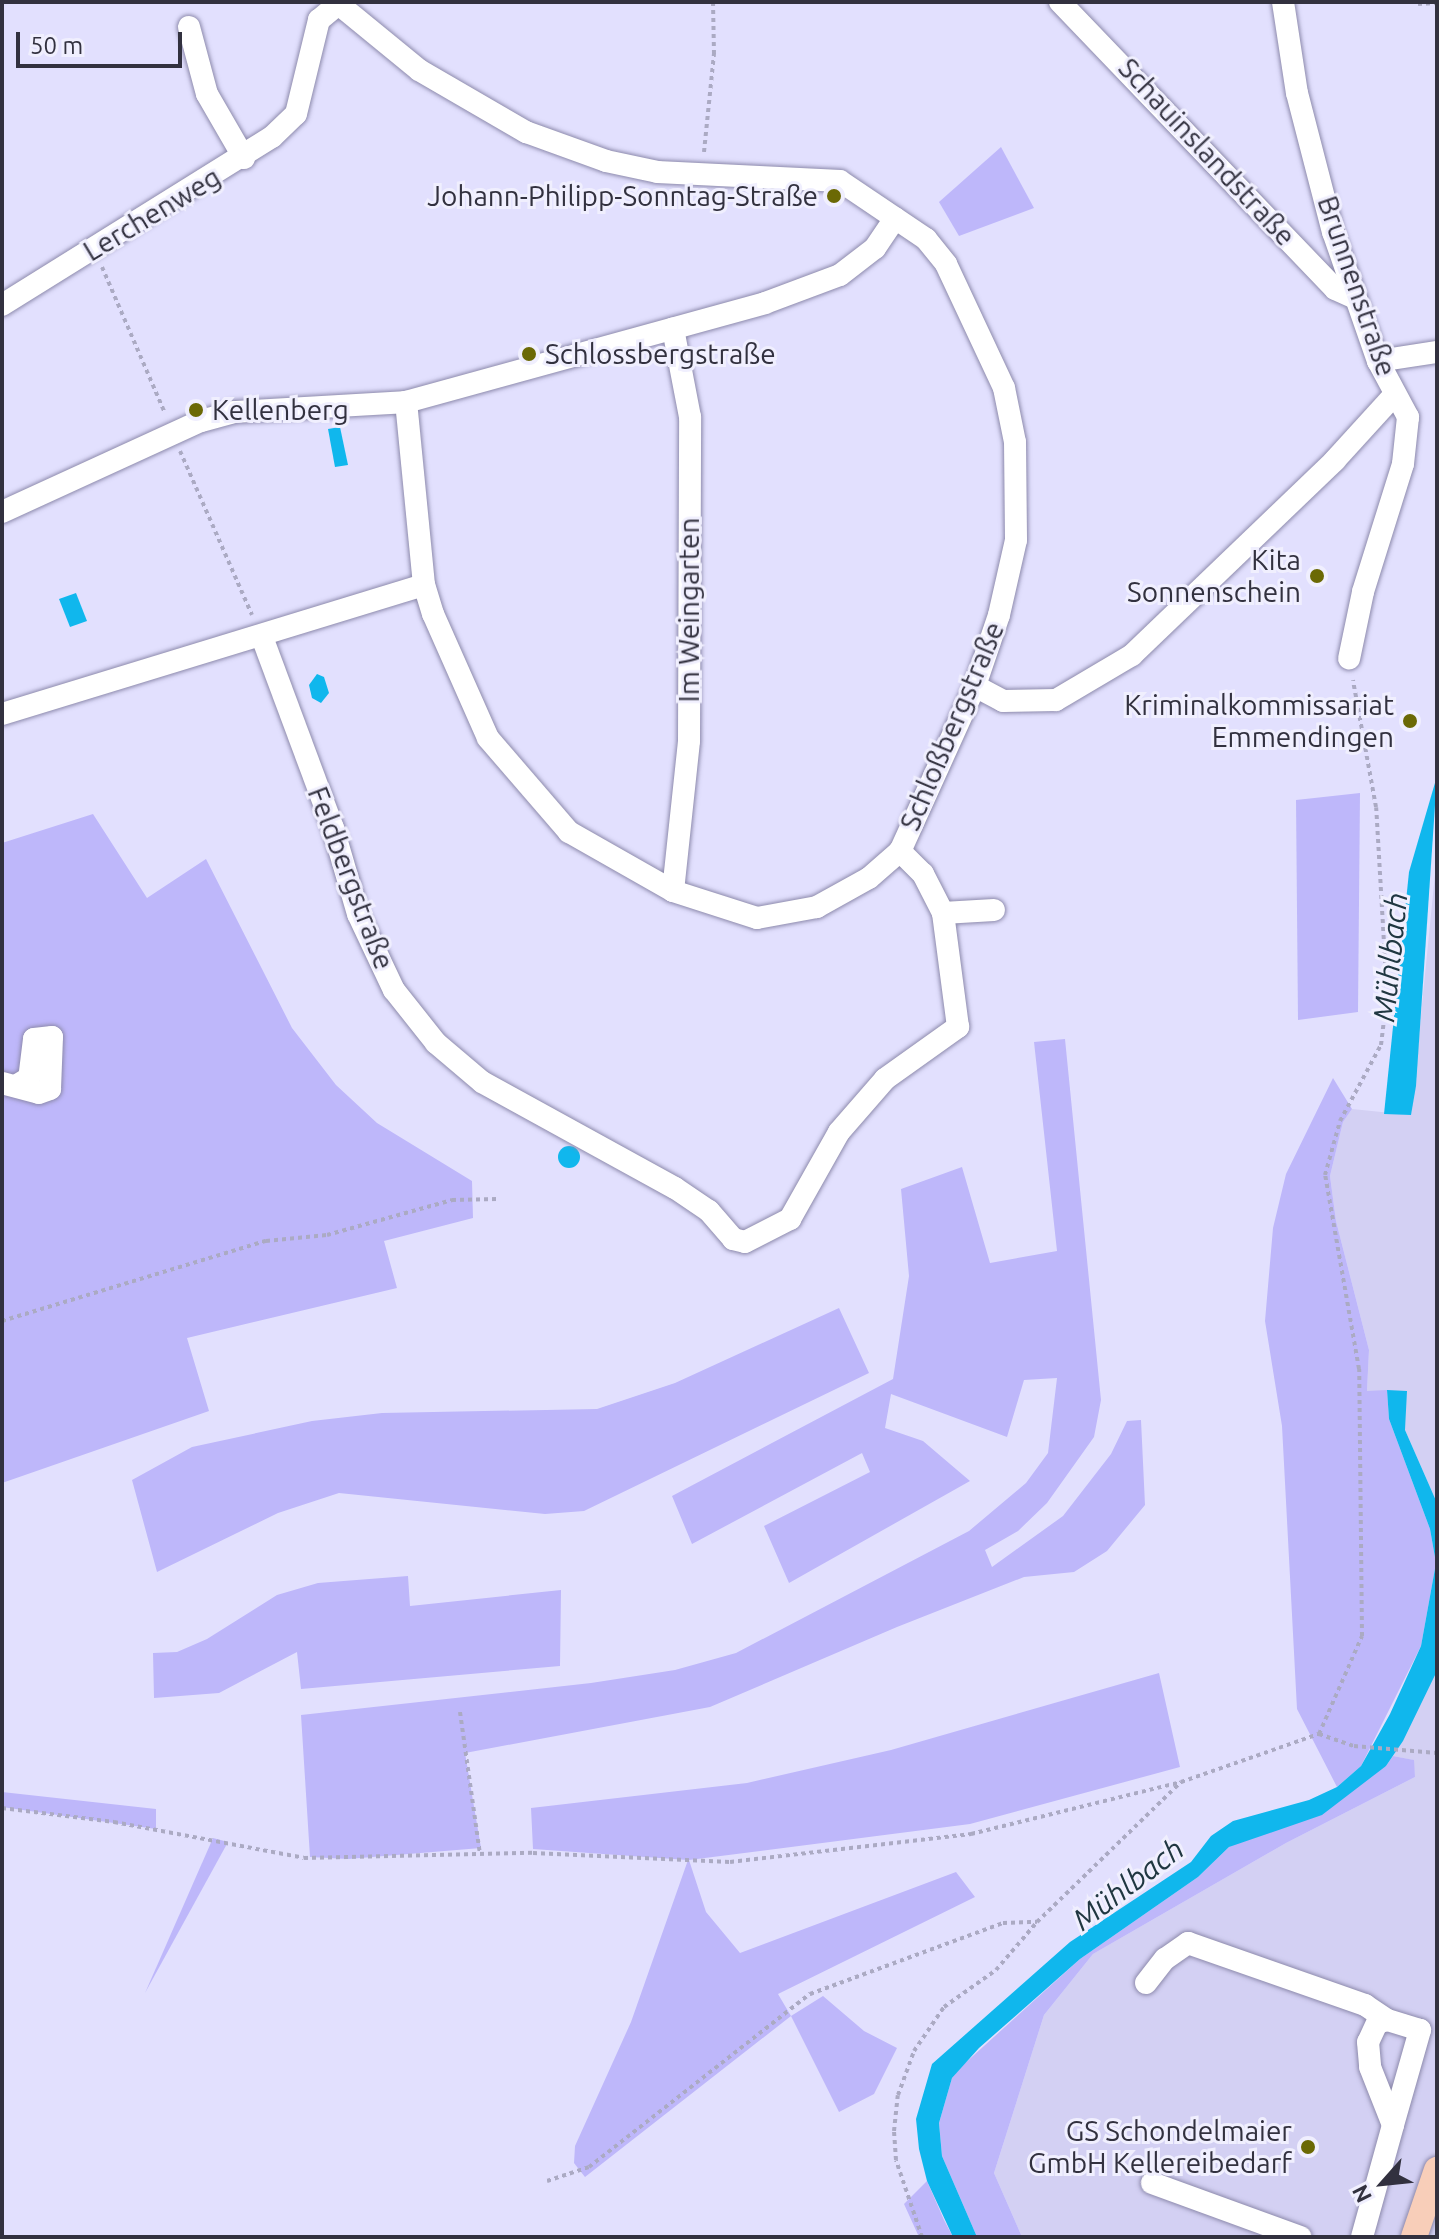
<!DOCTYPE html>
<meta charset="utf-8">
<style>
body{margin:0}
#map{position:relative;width:1439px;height:2239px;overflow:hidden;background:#e2e0fe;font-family:Ubuntu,sans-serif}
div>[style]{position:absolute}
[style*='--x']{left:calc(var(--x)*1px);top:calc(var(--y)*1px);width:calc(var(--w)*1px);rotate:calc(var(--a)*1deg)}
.built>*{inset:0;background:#d3d0f3}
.green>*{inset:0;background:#beb7fa}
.water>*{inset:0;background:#10b7ed}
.round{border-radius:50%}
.path>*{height:4px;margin-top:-2px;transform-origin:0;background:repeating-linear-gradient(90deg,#abaac3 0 4px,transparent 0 8px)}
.roads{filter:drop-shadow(0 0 2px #8d8aac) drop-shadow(0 0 2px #8d8aac)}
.minor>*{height:22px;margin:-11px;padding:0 11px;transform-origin:11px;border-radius:11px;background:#fff}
.major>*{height:26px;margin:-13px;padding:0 13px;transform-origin:13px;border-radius:13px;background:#f8ceb9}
.dots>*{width:22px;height:22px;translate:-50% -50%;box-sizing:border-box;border:4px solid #f0effe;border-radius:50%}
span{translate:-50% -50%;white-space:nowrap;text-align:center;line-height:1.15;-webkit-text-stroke:6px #f0effe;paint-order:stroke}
.street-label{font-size:28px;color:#32313f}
.poi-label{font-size:28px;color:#32313f}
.right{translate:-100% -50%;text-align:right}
.left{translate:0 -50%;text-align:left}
.water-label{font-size:30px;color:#203741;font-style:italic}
.frame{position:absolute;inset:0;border:4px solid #32313f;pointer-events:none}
.north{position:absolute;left:1343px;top:2143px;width:80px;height:80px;-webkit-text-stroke:6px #f0effe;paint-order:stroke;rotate:243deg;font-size:22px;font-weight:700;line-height:32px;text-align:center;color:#32313f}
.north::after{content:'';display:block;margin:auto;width:28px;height:36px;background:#32313f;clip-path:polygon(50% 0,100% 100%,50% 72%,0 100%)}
.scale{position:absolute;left:16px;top:32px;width:166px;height:36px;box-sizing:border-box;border:4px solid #32313f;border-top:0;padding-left:10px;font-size:24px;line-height:28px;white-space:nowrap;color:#32313f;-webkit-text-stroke:6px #f0effe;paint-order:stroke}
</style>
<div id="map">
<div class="built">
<div style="clip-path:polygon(1437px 854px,1437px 1503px,1405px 1430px,1406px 1391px,1367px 1391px,1369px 1350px,1336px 1221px,1330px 1176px,1343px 1122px,1352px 1109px,1411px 1115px)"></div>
<div style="clip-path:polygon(1437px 1671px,1437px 2237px,1022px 2237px,994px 2173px,1044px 2015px,1093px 1954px,1286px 1843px,1415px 1777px,1413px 1760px,1393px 1756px)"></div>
</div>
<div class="green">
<div style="clip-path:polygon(1001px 147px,1034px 208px,959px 236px,939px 202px)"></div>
<div style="clip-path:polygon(1360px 793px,1358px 1012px,1298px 1020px,1296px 800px)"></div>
<div style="clip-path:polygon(93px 814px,147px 898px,206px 859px,292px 1028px,336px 1085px,377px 1123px,472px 1181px,473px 1218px,384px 1241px,397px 1288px,187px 1338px,209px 1411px,2px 1483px,2px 843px)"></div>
<div style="clip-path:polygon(1065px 1039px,1101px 1400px,1094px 1437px,1047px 1503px,1018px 1531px,985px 1550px,992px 1567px,1063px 1516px,1111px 1454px,1127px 1421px,1141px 1420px,1145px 1505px,1107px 1551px,1074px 1572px,1024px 1577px,897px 1627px,710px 1707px,465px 1753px,481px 1848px,348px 1859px,310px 1857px,301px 1715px,591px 1683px,675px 1670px,736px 1653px,969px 1531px,1026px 1483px,1048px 1453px,1057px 1378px,1024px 1380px,1007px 1437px,891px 1394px,885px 1428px,923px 1441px,970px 1481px,789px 1583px,764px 1526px,870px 1472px,862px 1453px,692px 1544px,672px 1496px,893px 1379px,909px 1276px,901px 1189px,962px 1167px,990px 1263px,1057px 1251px,1034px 1042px)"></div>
<div style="clip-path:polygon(1333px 1078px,1352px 1109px,1343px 1122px,1330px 1176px,1336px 1221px,1369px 1350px,1367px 1391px,1387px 1390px,1389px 1419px,1430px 1529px,1436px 1563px,1421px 1646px,1361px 1766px,1337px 1787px,1297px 1709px,1282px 1426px,1265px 1321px,1273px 1228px,1286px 1174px)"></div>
<div style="clip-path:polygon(839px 1308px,869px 1373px,584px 1511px,545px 1514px,339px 1493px,278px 1513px,157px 1572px,132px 1480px,192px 1447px,312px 1421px,382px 1413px,597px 1409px,675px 1383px)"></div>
<div style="clip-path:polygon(408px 1576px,410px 1606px,561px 1590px,560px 1666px,301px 1689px,297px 1652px,219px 1693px,154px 1698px,153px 1653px,177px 1652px,207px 1639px,277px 1595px,318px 1583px)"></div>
<div style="clip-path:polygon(1159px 1673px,1180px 1767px,970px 1824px,689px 1860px,706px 1912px,740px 1953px,956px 1872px,975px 1897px,778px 1994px,791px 2016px,823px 1996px,864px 2031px,897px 2048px,874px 2094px,839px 2112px,791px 2016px,585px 2177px,581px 2172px,574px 2163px,575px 2146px,631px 2022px,688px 1860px,533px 1849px,531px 1808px,747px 1783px,891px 1750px)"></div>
<div style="clip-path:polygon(1393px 1756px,1414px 1760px,1415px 1777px,1286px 1843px,1093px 1954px,1044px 2015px,994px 2173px,1022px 2237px,977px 2237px,942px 2156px,939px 2123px,952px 2078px,963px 2065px,1080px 1959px,1198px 1877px,1229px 1847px,1386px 1766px)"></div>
<div style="clip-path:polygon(2px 1792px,156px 1809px,156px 1829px,2px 1807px)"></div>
<div style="clip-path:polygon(213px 1838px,228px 1842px,145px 1993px)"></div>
<div style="clip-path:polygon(927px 2181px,944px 2220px,953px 2237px,919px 2237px,904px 2204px)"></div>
</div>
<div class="water">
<div style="clip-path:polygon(340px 427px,348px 465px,335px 467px,328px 429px)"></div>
<div style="clip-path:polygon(76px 593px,87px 621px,70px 627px,59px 599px)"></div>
<div style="clip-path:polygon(317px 674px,324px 677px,329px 693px,321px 703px,312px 698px,309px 685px)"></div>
<div style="clip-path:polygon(1437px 776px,1416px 1086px,1411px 1115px,1384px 1114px,1409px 872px)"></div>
<div class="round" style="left:558px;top:1146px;width:22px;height:22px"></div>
<div style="clip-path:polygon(1387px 1390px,1407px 1391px,1405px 1430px,1437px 1503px,1437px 1671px,1403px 1741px,1386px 1766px,1322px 1815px,1229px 1847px,1198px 1877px,1080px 1959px,979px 2048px,952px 2078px,939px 2123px,942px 2156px,977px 2237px,953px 2237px,927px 2181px,919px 2149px,916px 2119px,932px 2064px,1070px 1942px,1191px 1862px,1211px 1836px,1233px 1821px,1309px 1800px,1337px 1787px,1361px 1766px,1390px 1714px,1421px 1646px,1436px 1563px,1430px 1529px,1389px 1419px)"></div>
</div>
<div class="path">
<div style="--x:1418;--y:4;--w:19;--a:-3"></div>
<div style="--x:704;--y:152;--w:99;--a:-84.2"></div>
<div style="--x:714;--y:54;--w:52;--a:-91.1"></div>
<div style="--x:102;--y:267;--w:159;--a:66.7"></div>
<div style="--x:180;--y:451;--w:179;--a:66.3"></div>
<div style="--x:2;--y:1321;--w:276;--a:-16.9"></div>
<div style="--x:266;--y:1241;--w:61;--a:-5.6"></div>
<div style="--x:327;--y:1235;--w:130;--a:-15.6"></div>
<div style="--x:452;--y:1200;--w:45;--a:-1.3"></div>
<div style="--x:460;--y:1712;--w:143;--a:82"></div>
<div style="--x:1319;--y:1734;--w:107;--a:-66.3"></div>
<div style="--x:1362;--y:1636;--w:267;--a:-90.6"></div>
<div style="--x:1359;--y:1369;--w:197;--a:-99.9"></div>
<div style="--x:1325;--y:1175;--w:56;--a:-74.5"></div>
<div style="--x:1340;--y:1121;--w:86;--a:-61.7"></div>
<div style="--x:1381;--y:1045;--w:50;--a:-83.2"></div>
<div style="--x:1387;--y:995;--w:188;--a:-93.3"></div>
<div style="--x:1376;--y:807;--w:129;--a:-100.3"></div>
<div style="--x:2;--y:1808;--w:113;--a:7.1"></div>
<div style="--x:114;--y:1822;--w:193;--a:10.7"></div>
<div style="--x:304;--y:1858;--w:229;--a:-1.3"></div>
<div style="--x:533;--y:1853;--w:197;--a:2.6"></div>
<div style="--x:730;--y:1862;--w:243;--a:-6.6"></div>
<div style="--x:971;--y:1834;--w:216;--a:-13.9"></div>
<div style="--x:547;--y:2181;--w:44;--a:-18.4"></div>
<div style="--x:589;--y:2167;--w:281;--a:-38.1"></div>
<div style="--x:810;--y:1994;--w:206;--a:-20.2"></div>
<div style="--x:1003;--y:1923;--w:34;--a:-2"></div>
<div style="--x:922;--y:2237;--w:81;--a:-108.7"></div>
<div style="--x:896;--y:2160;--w:29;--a:-94"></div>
<div style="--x:894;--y:2131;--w:36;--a:-84"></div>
<div style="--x:898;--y:2095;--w:47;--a:-70"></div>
<div style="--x:914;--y:2051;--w:53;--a:-55.7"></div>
<div style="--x:944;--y:2007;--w:64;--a:-35.4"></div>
<div style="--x:996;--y:1970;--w:63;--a:-49.5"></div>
<div style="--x:1037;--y:1922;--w:201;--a:-44.2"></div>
<div style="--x:1181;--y:1782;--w:146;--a:-19.2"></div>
<div style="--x:1319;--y:1734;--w:37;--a:19"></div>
<div style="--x:1354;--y:1746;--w:83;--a:4.8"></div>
</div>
<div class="roads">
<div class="minor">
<div style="--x:336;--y:2;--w:107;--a:39.3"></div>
<div style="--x:419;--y:70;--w:124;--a:30.1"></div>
<div style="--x:526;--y:132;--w:85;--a:19.9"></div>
<div style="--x:606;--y:161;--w:53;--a:11.9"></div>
<div style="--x:658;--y:172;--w:182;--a:2.8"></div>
<div style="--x:840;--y:181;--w:104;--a:34"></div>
<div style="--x:926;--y:239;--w:32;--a:51"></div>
<div style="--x:946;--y:264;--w:137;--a:64.9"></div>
<div style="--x:1004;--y:388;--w:55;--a:78.5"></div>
<div style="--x:1015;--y:442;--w:98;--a:89.4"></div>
<div style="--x:1016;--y:540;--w:77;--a:102.8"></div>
<div style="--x:999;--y:615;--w:75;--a:108.7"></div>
<div style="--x:975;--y:686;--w:181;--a:114.4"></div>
<div style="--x:900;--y:851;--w:41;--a:138.9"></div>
<div style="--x:869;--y:878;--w:60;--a:150.9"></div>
<div style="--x:817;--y:907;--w:61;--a:169.6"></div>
<div style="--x:757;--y:918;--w:88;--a:-162.2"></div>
<div style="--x:673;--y:891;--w:120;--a:-150.4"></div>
<div style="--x:569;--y:832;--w:124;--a:-130.8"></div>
<div style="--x:488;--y:738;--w:136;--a:-113.9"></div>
<div style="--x:433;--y:614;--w:30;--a:-107"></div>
<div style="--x:424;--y:585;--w:184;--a:-95.6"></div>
<div style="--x:1060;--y:2;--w:397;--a:46.2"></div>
<div style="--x:1335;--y:289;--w:22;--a:24"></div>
<div style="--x:1283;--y:2;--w:92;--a:81.3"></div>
<div style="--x:1297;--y:93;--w:144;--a:75.5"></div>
<div style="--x:1333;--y:232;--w:137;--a:70.8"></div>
<div style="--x:1378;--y:361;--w:64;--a:61.8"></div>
<div style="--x:1408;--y:417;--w:47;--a:96.1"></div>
<div style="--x:1403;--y:464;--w:134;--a:107.4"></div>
<div style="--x:1363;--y:592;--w:68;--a:101.8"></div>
<div style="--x:189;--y:27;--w:69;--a:75"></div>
<div style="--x:207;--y:94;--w:74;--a:60"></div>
<div style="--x:2;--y:305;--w:318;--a:-31.9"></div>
<div style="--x:272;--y:137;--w:33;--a:-44"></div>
<div style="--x:296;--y:114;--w:97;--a:-76.3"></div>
<div style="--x:319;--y:20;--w:23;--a:-40"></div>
<div style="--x:1378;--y:361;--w:60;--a:-8.7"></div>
<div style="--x:2;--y:512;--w:219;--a:-24.6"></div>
<div style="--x:201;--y:421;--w:34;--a:-15"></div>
<div style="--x:234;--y:412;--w:172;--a:-3.3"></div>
<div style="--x:406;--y:402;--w:372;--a:-15.4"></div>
<div style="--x:765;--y:303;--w:80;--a:-20.5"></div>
<div style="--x:840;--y:275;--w:44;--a:-37.6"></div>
<div style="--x:875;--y:248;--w:36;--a:-56"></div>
<div style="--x:262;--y:637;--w:204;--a:69.6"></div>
<div style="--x:333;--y:828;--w:90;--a:73.8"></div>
<div style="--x:358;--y:914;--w:84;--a:64.7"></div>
<div style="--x:394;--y:990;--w:68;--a:51.6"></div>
<div style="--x:436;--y:1043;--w:60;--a:40.3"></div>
<div style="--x:482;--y:1082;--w:220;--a:28.8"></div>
<div style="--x:675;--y:1188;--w:41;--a:34.1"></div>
<div style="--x:709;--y:1211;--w:37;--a:49"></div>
<div style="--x:733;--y:1239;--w:12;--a:14"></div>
<div style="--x:745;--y:1242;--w:51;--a:-27.1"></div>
<div style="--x:790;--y:1219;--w:100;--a:-60.6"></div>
<div style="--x:839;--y:1132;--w:70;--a:-49"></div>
<div style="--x:885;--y:1079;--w:90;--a:-35.5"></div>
<div style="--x:958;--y:1027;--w:115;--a:-97.5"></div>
<div style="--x:943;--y:913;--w:44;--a:-117.1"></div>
<div style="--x:923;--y:874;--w:33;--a:-135"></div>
<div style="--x:975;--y:686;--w:32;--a:28"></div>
<div style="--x:1003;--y:701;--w:53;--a:-1.1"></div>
<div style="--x:1056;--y:700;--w:88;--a:-30.6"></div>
<div style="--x:1132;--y:655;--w:281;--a:-43.8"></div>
<div style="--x:1335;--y:460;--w:89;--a:-47.7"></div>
<div style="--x:2;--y:714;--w:441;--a:-17"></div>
<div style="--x:673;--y:891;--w:151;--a:-83.9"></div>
<div style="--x:689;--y:741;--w:324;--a:-89.8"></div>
<div style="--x:690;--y:417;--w:90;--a:-100.9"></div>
<div style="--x:943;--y:913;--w:51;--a:-3.4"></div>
<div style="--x:2;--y:1083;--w:38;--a:15"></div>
<div style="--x:39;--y:1093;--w:12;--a:-20"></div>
<div style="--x:50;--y:1089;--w:52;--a:-87.8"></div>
<div style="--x:52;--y:1037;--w:18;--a:174"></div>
<div style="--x:34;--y:1039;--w:39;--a:97"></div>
<div style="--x:29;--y:1078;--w:12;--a:149"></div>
<div style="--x:1146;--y:1983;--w:31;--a:-52"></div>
<div style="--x:1165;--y:1959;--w:28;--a:-35"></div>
<div style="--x:1188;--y:1943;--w:188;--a:19.3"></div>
<div style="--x:1365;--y:2005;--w:27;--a:34"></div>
<div style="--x:1152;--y:2183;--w:158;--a:20"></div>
<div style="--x:1362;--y:2237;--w:116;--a:-74.5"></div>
<div style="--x:1393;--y:2125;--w:99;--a:-74.1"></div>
<div style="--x:1420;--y:2030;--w:34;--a:-163"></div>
<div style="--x:1387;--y:2020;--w:10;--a:163"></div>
<div style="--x:1377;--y:2023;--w:21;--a:115"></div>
<div style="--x:1368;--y:2042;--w:25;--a:85"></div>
<div style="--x:1370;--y:2067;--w:62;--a:68.4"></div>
</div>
<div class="major">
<div style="--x:1414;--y:2237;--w:71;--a:-71.1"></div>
</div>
</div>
<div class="dots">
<div style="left:834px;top:196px;background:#6b6905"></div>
<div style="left:529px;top:354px;background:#6b6905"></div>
<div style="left:196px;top:410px;background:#6b6905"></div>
<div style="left:1317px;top:576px;background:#6b6905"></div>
<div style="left:1410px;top:721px;background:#6b6905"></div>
<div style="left:1308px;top:2147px;background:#6b6905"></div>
</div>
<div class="street-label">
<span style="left:1207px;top:152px;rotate:47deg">Schauinslandstraße</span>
<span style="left:152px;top:214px;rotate:-31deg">Lerchenweg</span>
<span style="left:1357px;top:286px;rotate:71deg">Brunnenstraße</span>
<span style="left:689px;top:610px;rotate:-90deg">Im Weingarten</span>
<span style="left:952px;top:726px;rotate:-67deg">Schloßbergstraße</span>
<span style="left:351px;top:878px;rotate:69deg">Feldbergstraße</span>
</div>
<div class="poi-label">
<span class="right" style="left:818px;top:196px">Johann-Philipp-Sonntag-Straße</span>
<span class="left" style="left:545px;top:354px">Schlossbergstraße</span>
<span class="left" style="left:212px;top:410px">Kellenberg</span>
<span class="right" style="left:1301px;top:576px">Kita<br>Sonnenschein</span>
<span class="right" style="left:1394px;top:721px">Kriminalkommissariat<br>Emmendingen</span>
<span class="right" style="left:1292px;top:2147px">GS Schondelmaier<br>GmbH Kellereibedarf</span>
</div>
<div class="water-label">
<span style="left:1390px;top:957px;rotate:-84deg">Mühlbach</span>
<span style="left:1128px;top:1884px;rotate:-37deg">Mühlbach</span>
</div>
<div class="frame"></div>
<div class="north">N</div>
<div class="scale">50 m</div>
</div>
